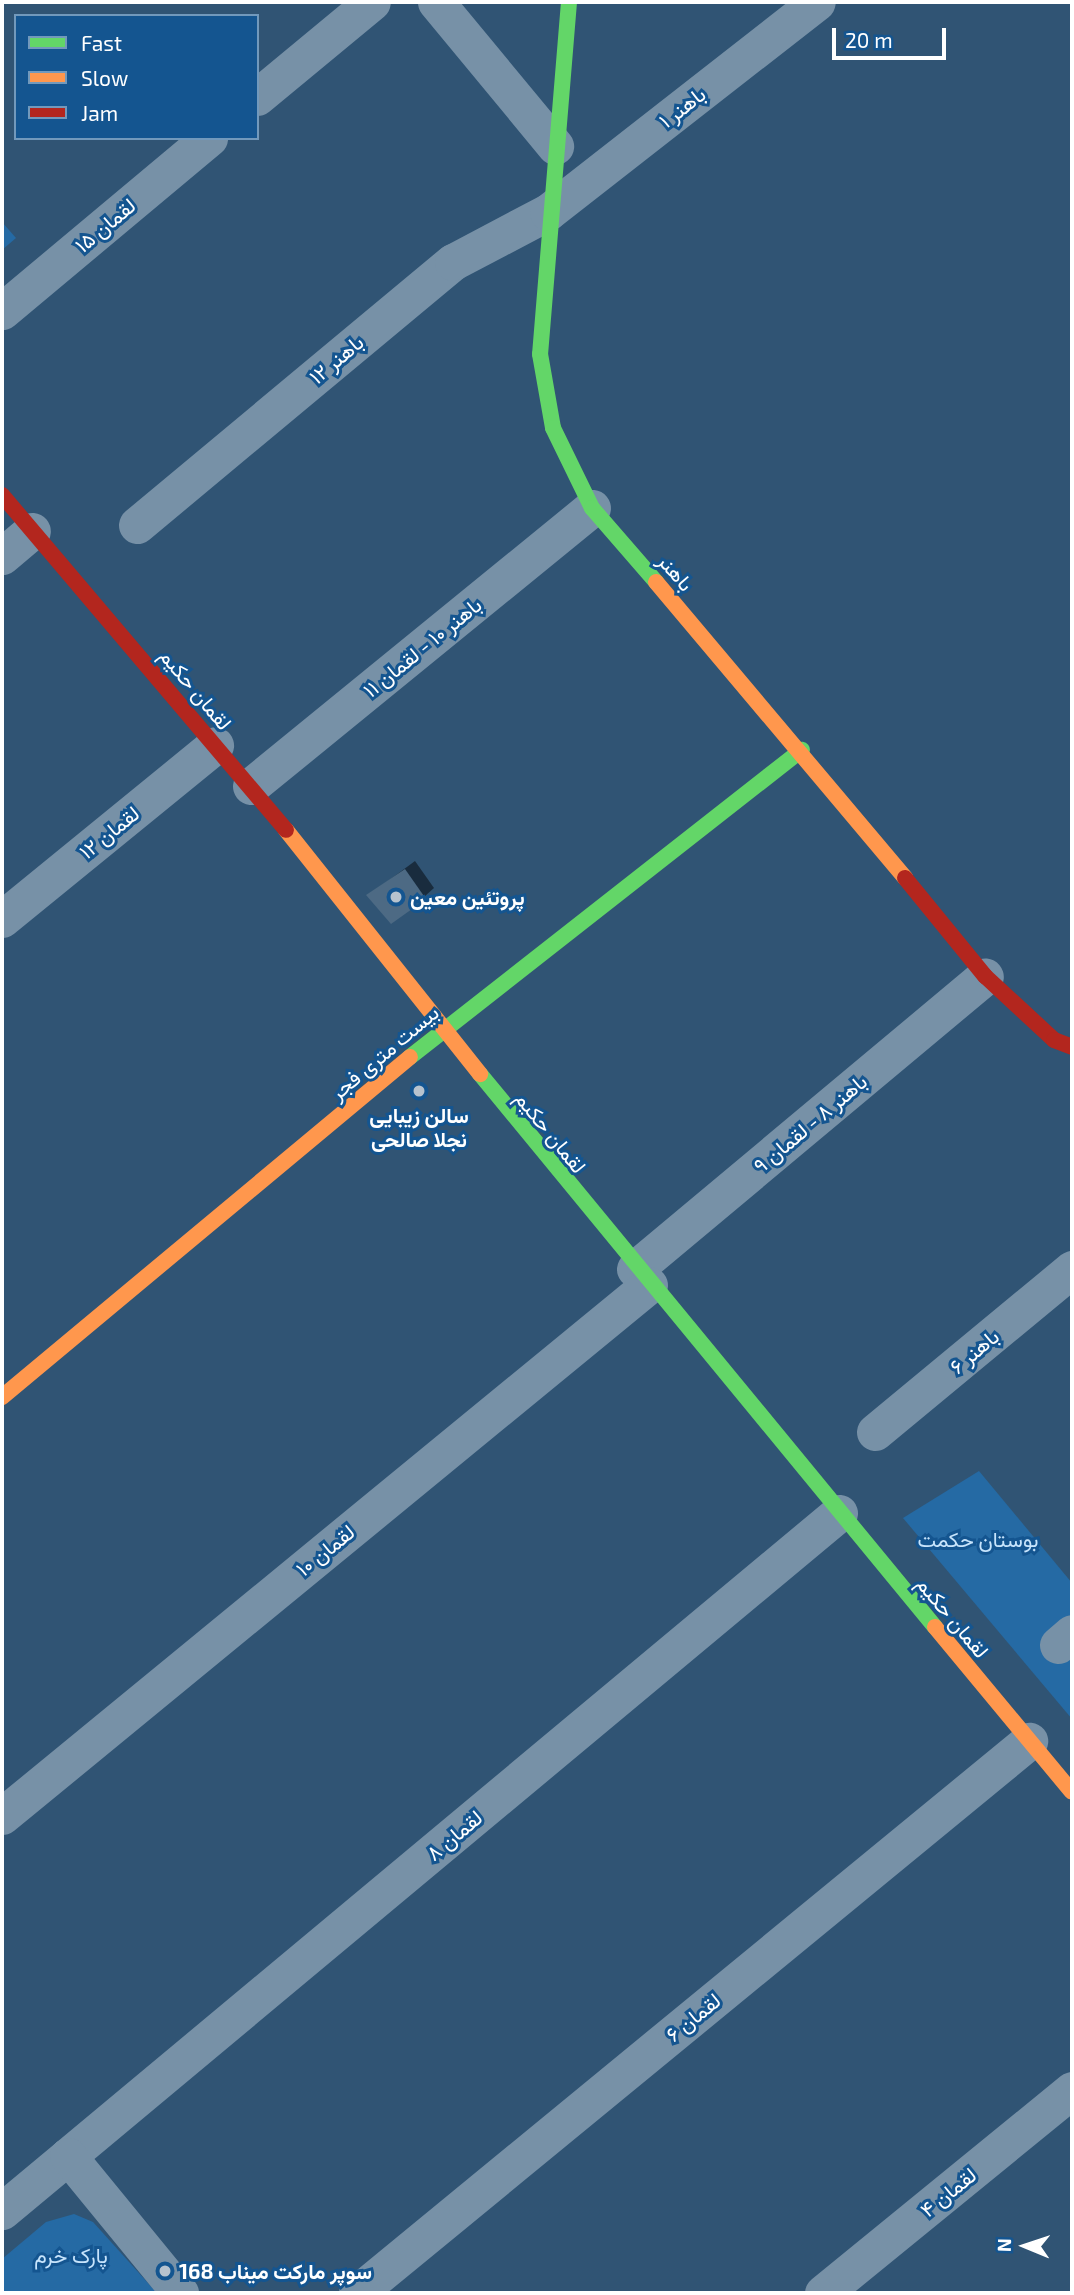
<!DOCTYPE html>
<meta charset="utf-8">
<style>
body{margin:0}
#map{position:relative;width:1074px;height:2295px;overflow:hidden;background:#305474;font-family:"Exo 2",Vazirmatn,sans-serif}
div>[style]{position:absolute}
[style*='--x']{left:calc(var(--x)*1px);top:calc(var(--y)*1px);width:calc(var(--w)*1px);rotate:calc(var(--a)*1deg)}
.green>*{inset:0;background:#256aa4}
.shadow>*{inset:0;background:#0007}
.building>*{inset:0;background:#4d6a84}
.street>*{height:37px;margin:-18.5px;padding:0 18.5px;transform-origin:18.5px;border-radius:18.5px;background:#7791a7}
.fast>*{height:16px;margin:-8px;padding:0 8px;transform-origin:8px;border-radius:8px;background:#63d668}
.slow>*{height:16px;margin:-8px;padding:0 8px;transform-origin:8px;border-radius:8px;background:#ff974d}
.jam>*{height:16px;margin:-8px;padding:0 8px;transform-origin:8px;border-radius:8px;background:#b3261e}
.dots>*{width:19px;height:19px;translate:-50% -50%;box-sizing:border-box;border:4px solid #145590;border-radius:50%}
span{translate:-50% -50%;white-space:nowrap;text-align:center;line-height:1.15;-webkit-text-stroke:6px #145590;paint-order:stroke}
.street-label{font-size:21px;color:#fff}
.poi-label{font-size:21px;color:#fff;font-weight:700}
.left{translate:0 -50%;text-align:left}
.park-label{font-size:21px;color:#c7e4fc}
.frame{position:absolute;inset:0;border:4px solid #fff;pointer-events:none}
.legend{position:absolute;left:14px;top:14px;width:245px;height:126px;box-sizing:border-box;background:#145590;border:2px solid #7299bc;margin:0;padding:9px 12px;list-style:none;font-size:21px;color:#fff}
.legend li{display:flex;align-items:center;gap:14px;height:35px}
.legend b{width:35px;border:2px solid #7299bc}
.north{position:absolute;left:990px;top:2211px;width:70px;height:70px;-webkit-text-stroke:5px #145590;paint-order:stroke;rotate:272deg;font-size:19px;font-weight:700;line-height:28px;text-align:center;color:#fff}
.north::after{content:'';display:block;margin:auto;width:24px;height:32px;background:#fff;clip-path:polygon(50% 0,100% 100%,50% 72%,0 100%)}
.scale{position:absolute;left:832px;top:28px;width:114px;height:32px;box-sizing:border-box;border:4px solid #fff;border-top:0;padding-left:9px;font-size:21px;line-height:24px;white-space:nowrap;color:#fff;-webkit-text-stroke:5px #145590;paint-order:stroke}
</style>
<div id="map">
<div class="green">
<div style="clip-path:polygon(2px 222px,16px 238px,2px 250px)"></div>
<div style="clip-path:polygon(979px 1471px,1072px 1583px,1072px 1719px,903px 1518px)"></div>
<div style="clip-path:polygon(74px 2214px,93px 2222px,157px 2293px,2px 2293px,2px 2259px,46px 2222px)"></div>
</div>
<div class="shadow">
<div style="clip-path:polygon(415px 861px,434px 888px,424px 897px,369px 895px)"></div>
</div>
<div class="building">
<div style="clip-path:polygon(405px 869px,426px 899px,391px 924px,366px 895px)"></div>
</div>
<div class="street">
<div style="--x:436;--y:2;--w:187;--a:50.4"></div>
<div style="--x:257;--y:97;--w:149;--a:-39.6"></div>
<div style="--x:2;--y:311;--w:270;--a:-39.9"></div>
<div style="--x:137;--y:525;--w:411;--a:-39.8"></div>
<div style="--x:453;--y:262;--w:107;--a:-27.8"></div>
<div style="--x:548;--y:212;--w:341;--a:-38"></div>
<div style="--x:2;--y:556;--w:39;--a:-40"></div>
<div style="--x:251;--y:786;--w:440;--a:-39.2"></div>
<div style="--x:2;--y:919;--w:275;--a:-39.2"></div>
<div style="--x:635;--y:1269;--w:456;--a:-39.9"></div>
<div style="--x:875;--y:1432;--w:256;--a:-39.6"></div>
<div style="--x:1058;--y:1645;--w:18;--a:-41"></div>
<div style="--x:2;--y:1816;--w:837;--a:-39.38"></div>
<div style="--x:68;--y:2156;--w:1004;--a:-39.83"></div>
<div style="--x:2;--y:2211;--w:86;--a:-39.8"></div>
<div style="--x:68;--y:2156;--w:177;--a:50.7"></div>
<div style="--x:357;--y:2293;--w:870;--a:-39.4"></div>
<div style="--x:823;--y:2293;--w:321;--a:-39.2"></div>
</div>
<div class="fast">
<div style="--x:569;--y:2;--w:353;--a:94.7"></div>
<div style="--x:540;--y:354;--w:75;--a:80"></div>
<div style="--x:553;--y:428;--w:89;--a:64"></div>
<div style="--x:592;--y:508;--w:98;--a:49.1"></div>
<div style="--x:410;--y:1057;--w:498;--a:-38.1"></div>
<div style="--x:480;--y:1074;--w:716;--a:50.55"></div>
</div>
<div class="slow">
<div style="--x:656;--y:582;--w:387;--a:49.9"></div>
<div style="--x:286;--y:830;--w:312;--a:51.5"></div>
<div style="--x:2;--y:1397;--w:531;--a:-39.81"></div>
<div style="--x:935;--y:1627;--w:214;--a:50.3"></div>
</div>
<div class="jam">
<div style="--x:2;--y:495;--w:439;--a:49.7"></div>
<div style="--x:905;--y:878;--w:127;--a:50.8"></div>
<div style="--x:985;--y:976;--w:94;--a:42.8"></div>
<div style="--x:1054;--y:1040;--w:19;--a:21"></div>
</div>
<div class="dots">
<div style="left:396px;top:897px;background:#b7c3ce"></div>
<div style="left:419px;top:1091px;background:#b7c3ce"></div>
<div style="left:165px;top:2271px;background:#b7c3ce"></div>
</div>
<div class="street-label">
<span style="left:682px;top:107px;rotate:-38deg">باهنر ۱</span>
<span style="left:105px;top:225px;rotate:-40deg">لقمان ۱۵</span>
<span style="left:336px;top:359px;rotate:-40deg">باهنر ۱۲</span>
<span style="left:676px;top:572px;rotate:49deg">باهنر</span>
<span style="left:422px;top:647px;rotate:-39deg">باهنر ۱۰ - لقمان ۱۱</span>
<span style="left:196px;top:689px;rotate:50deg">لقمان حکیم</span>
<span style="left:109px;top:832px;rotate:-39deg">لقمان ۱۲</span>
<span style="left:384px;top:1052px;rotate:-40deg">بیست متری فجر</span>
<span style="left:810px;top:1123px;rotate:-40deg">باهنر ۸ - لقمان ۹</span>
<span style="left:551px;top:1132px;rotate:51deg">لقمان حکیم</span>
<span style="left:974px;top:1351px;rotate:-40deg">باهنر ۶</span>
<span style="left:325px;top:1550px;rotate:-39deg">لقمان ۱۰</span>
<span style="left:953px;top:1617px;rotate:50deg">لقمان حکیم</span>
<span style="left:454px;top:1835px;rotate:-40deg">لقمان ۸</span>
<span style="left:693px;top:2017px;rotate:-39deg">لقمان ۶</span>
<span style="left:948px;top:2192px;rotate:-39deg">لقمان ۴</span>
</div>
<div class="poi-label">
<span class="left" style="left:410px;top:897px">پروتئین معین</span>
<span style="left:419px;top:1127px">سالن زیبایی<br>نجلا صالحی</span>
<span class="left" style="left:179px;top:2271px">سوپر مارکت میناب 168</span>
</div>
<div class="park-label">
<span style="left:978px;top:1539px">بوستان حکمت</span>
<span style="left:71px;top:2255px">پارک خرم</span>
</div>
<div class="frame"></div>
<ul class="legend">
<li><b style="height:9px;background:#63d668"></b>Fast</li>
<li><b style="height:9px;background:#ff974d"></b>Slow</li>
<li><b style="height:9px;background:#b3261e"></b>Jam</li>
</ul>
<div class="north">N</div>
<div class="scale">20 m</div>
</div>
